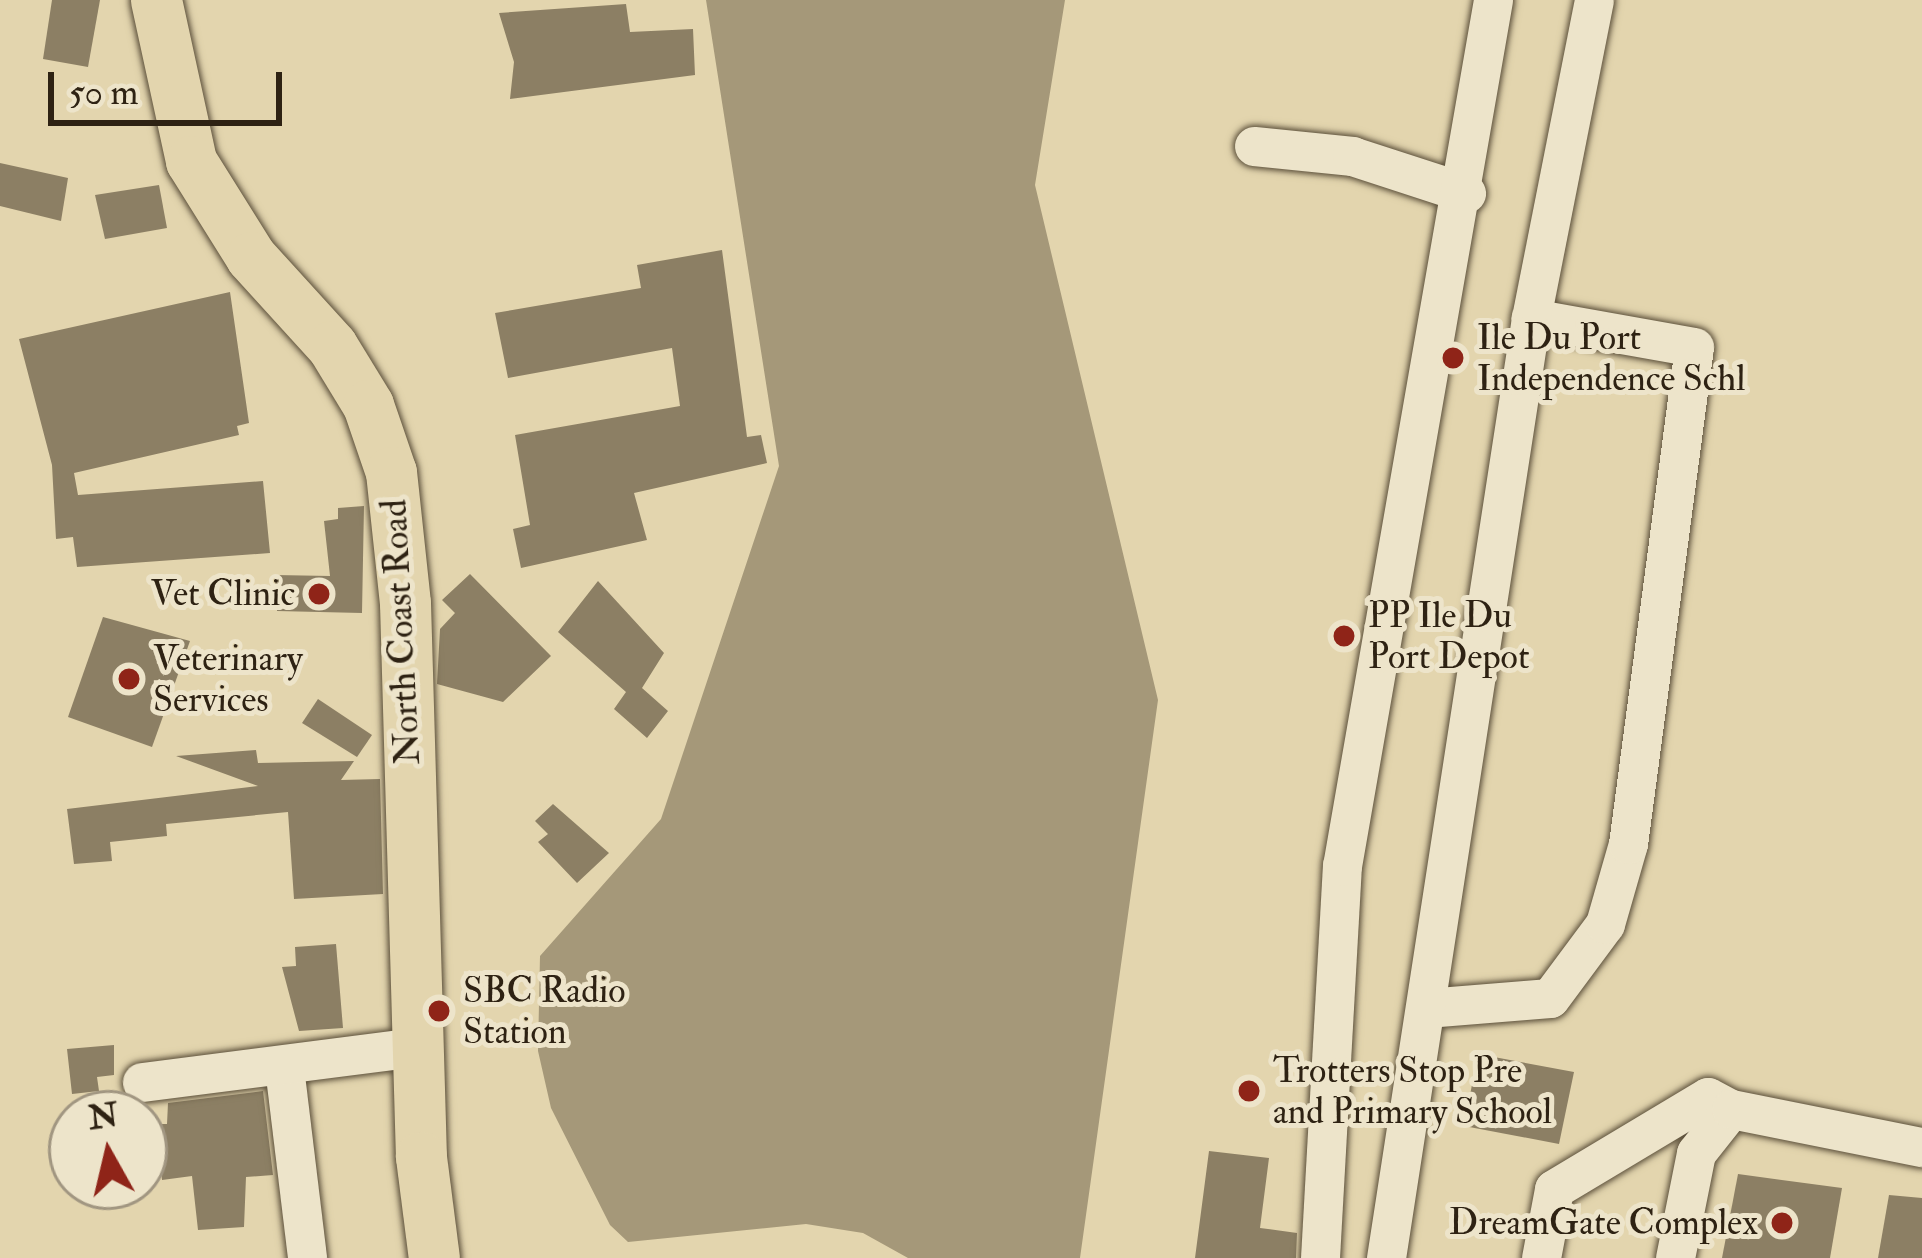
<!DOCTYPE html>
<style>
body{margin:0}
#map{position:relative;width:1922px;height:1258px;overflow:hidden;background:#e3d5ae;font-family:"IM FELL Double Pica",serif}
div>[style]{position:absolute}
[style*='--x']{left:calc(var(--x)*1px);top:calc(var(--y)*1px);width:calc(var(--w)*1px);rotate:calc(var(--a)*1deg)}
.water>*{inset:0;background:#a59879}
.building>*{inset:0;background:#8c7f64}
.roads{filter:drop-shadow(0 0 3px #5b4f3a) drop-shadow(0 0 3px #5b4f3a)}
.minor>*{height:39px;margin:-19.5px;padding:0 19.5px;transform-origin:19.5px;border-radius:19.5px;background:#ede4ca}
.major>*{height:51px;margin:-25.5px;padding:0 25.5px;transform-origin:25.5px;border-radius:25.5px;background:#e3d5ae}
.dots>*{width:33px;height:33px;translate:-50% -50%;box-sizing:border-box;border:6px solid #ede4ca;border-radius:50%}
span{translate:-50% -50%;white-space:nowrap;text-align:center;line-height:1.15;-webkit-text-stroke:10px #ede4ca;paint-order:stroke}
.poi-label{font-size:36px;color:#2e2213}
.left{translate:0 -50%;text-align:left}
.right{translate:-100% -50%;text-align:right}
.street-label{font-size:36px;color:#2e2213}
.north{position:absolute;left:48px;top:1090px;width:120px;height:120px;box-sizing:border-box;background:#ede4ca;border:3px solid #a19681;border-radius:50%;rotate:352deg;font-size:33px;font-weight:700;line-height:48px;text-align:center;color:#2e2213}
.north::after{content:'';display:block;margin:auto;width:42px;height:54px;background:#8f2418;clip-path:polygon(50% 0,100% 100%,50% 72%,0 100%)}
.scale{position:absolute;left:48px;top:72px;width:234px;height:54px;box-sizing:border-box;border:6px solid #2e2213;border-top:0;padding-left:15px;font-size:36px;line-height:42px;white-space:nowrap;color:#2e2213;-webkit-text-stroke:9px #ede4ca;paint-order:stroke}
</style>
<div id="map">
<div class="water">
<div style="clip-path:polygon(706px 0,1065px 0,1035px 185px,1158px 700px,1080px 1258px,908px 1258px,863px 1233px,806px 1224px,628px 1242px,610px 1225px,551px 1108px,538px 1051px,540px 956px,661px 819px,779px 466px)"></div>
</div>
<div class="building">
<div style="clip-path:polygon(52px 0,100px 0,88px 67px,43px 59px)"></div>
<div style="clip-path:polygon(626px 4px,630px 32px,693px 29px,695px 75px,510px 99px,514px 62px,499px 13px)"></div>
<div style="clip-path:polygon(0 163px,68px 178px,61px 221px,0 206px)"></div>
<div style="clip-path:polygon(159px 185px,167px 228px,105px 239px,95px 195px)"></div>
<div style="clip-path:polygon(722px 250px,747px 437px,761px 435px,767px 463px,634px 493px,647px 540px,521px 568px,513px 529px,530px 525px,515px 435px,680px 406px,672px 348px,508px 378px,495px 313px,641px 288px,637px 265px)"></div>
<div style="clip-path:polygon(230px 292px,249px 423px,237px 426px,239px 435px,74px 473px,78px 495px,263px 481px,270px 553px,77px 567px,73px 537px,56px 539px,52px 465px,19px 339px)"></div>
<div style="clip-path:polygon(364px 506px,362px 613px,277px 611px,275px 575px,330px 576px,324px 521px,338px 519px,338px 508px)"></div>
<div style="clip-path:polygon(470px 574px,551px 656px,503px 702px,437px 684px,440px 629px,455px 613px,442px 600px)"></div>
<div style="clip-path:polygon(598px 581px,664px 653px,642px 688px,668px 711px,647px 738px,614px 709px,626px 692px,558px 632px)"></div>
<div style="clip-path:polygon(103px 617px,190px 641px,152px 747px,68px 717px)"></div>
<div style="clip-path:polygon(318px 699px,372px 735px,357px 757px,302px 723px)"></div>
<div style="clip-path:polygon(256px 750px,258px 763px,354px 761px,341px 780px,380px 779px,383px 894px,294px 899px,288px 812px,166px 824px,167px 836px,110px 842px,112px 861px,74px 864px,67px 809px,258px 786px,176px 756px)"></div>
<div style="clip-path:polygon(553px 804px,609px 853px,577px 883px,538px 842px,548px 834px,535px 821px)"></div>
<div style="clip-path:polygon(336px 944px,343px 1028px,299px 1031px,282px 967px,296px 966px,295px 947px)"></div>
<div style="clip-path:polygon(114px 1045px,114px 1075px,97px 1077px,99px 1091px,72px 1094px,67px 1049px)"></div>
<div style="clip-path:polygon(1478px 1054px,1574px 1072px,1559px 1144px,1464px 1126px)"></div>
<div style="clip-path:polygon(263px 1091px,273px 1175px,246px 1177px,244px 1227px,198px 1230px,192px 1176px,162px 1180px,157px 1124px,167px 1124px,168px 1103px)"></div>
<div style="clip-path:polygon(1209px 1151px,1269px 1158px,1260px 1228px,1297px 1233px,1296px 1258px,1195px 1258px)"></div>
<div style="clip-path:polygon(1738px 1174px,1842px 1188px,1830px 1258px,1722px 1258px)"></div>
<div style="clip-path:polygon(1889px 1195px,1922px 1198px,1922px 1258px,1878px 1258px)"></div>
</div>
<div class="roads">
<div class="minor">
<div style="--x:1254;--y:146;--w:99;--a:5.8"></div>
<div style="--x:1352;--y:156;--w:120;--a:18"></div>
<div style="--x:1426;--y:1008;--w:124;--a:-4.6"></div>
<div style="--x:1550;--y:998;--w:92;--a:-53.4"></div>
<div style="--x:1605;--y:924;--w:83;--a:-74"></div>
<div style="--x:1628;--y:844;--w:501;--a:-82.44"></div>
<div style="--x:1694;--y:347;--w:166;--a:-169.9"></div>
<div style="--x:284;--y:1067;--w:192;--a:83.1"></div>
<div style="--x:142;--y:1082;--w:277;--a:-7.3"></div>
<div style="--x:1320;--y:1258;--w:393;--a:-86.8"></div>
<div style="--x:1342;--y:866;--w:879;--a:-80.11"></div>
<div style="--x:1386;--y:1258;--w:951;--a:-81.23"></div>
<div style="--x:1531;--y:318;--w:324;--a:-78.8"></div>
<div style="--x:1541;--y:1258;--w:70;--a:-79.3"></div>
<div style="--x:1554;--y:1189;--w:179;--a:-30.9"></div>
<div style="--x:1708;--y:1097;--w:26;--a:28"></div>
<div style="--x:1675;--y:1258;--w:107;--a:-78.7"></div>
<div style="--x:1696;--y:1153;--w:56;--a:-51.5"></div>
<div style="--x:1731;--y:1109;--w:195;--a:11.3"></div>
</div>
<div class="major">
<div style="--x:156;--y:0;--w:165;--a:77.7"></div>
<div style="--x:191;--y:161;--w:113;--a:58"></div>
<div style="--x:251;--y:257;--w:120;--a:47.7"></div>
<div style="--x:332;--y:346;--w:69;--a:58.6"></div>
<div style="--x:368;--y:405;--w:71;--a:71.1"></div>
<div style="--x:391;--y:472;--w:132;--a:83.9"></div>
<div style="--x:405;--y:603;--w:554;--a:88.35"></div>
<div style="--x:421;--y:1157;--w:102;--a:82.7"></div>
</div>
</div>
<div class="dots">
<div style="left:1453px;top:358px;background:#8f2418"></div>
<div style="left:319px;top:594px;background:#8f2418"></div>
<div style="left:1344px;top:636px;background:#8f2418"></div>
<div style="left:129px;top:679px;background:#8f2418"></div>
<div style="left:439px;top:1011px;background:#8f2418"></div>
<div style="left:1249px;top:1091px;background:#8f2418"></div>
<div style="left:1782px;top:1223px;background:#8f2418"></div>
</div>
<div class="poi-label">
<span class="left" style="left:1477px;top:358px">Ile Du Port<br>Independence Schl</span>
<span class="right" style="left:295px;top:594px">Vet Clinic</span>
<span class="left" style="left:1368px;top:636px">PP Ile Du<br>Port Depot</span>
<span class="left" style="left:153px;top:679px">Veterinary<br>Services</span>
<span class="left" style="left:463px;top:1011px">SBC Radio<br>Station</span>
<span class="left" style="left:1273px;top:1091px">Trotters Stop Pre<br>and Primary School</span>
<span class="right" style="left:1758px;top:1223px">DreamGate Complex</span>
</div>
<div class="street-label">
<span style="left:401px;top:632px;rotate:-93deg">North Coast Road</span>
</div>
<div class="north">N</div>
<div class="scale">50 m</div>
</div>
